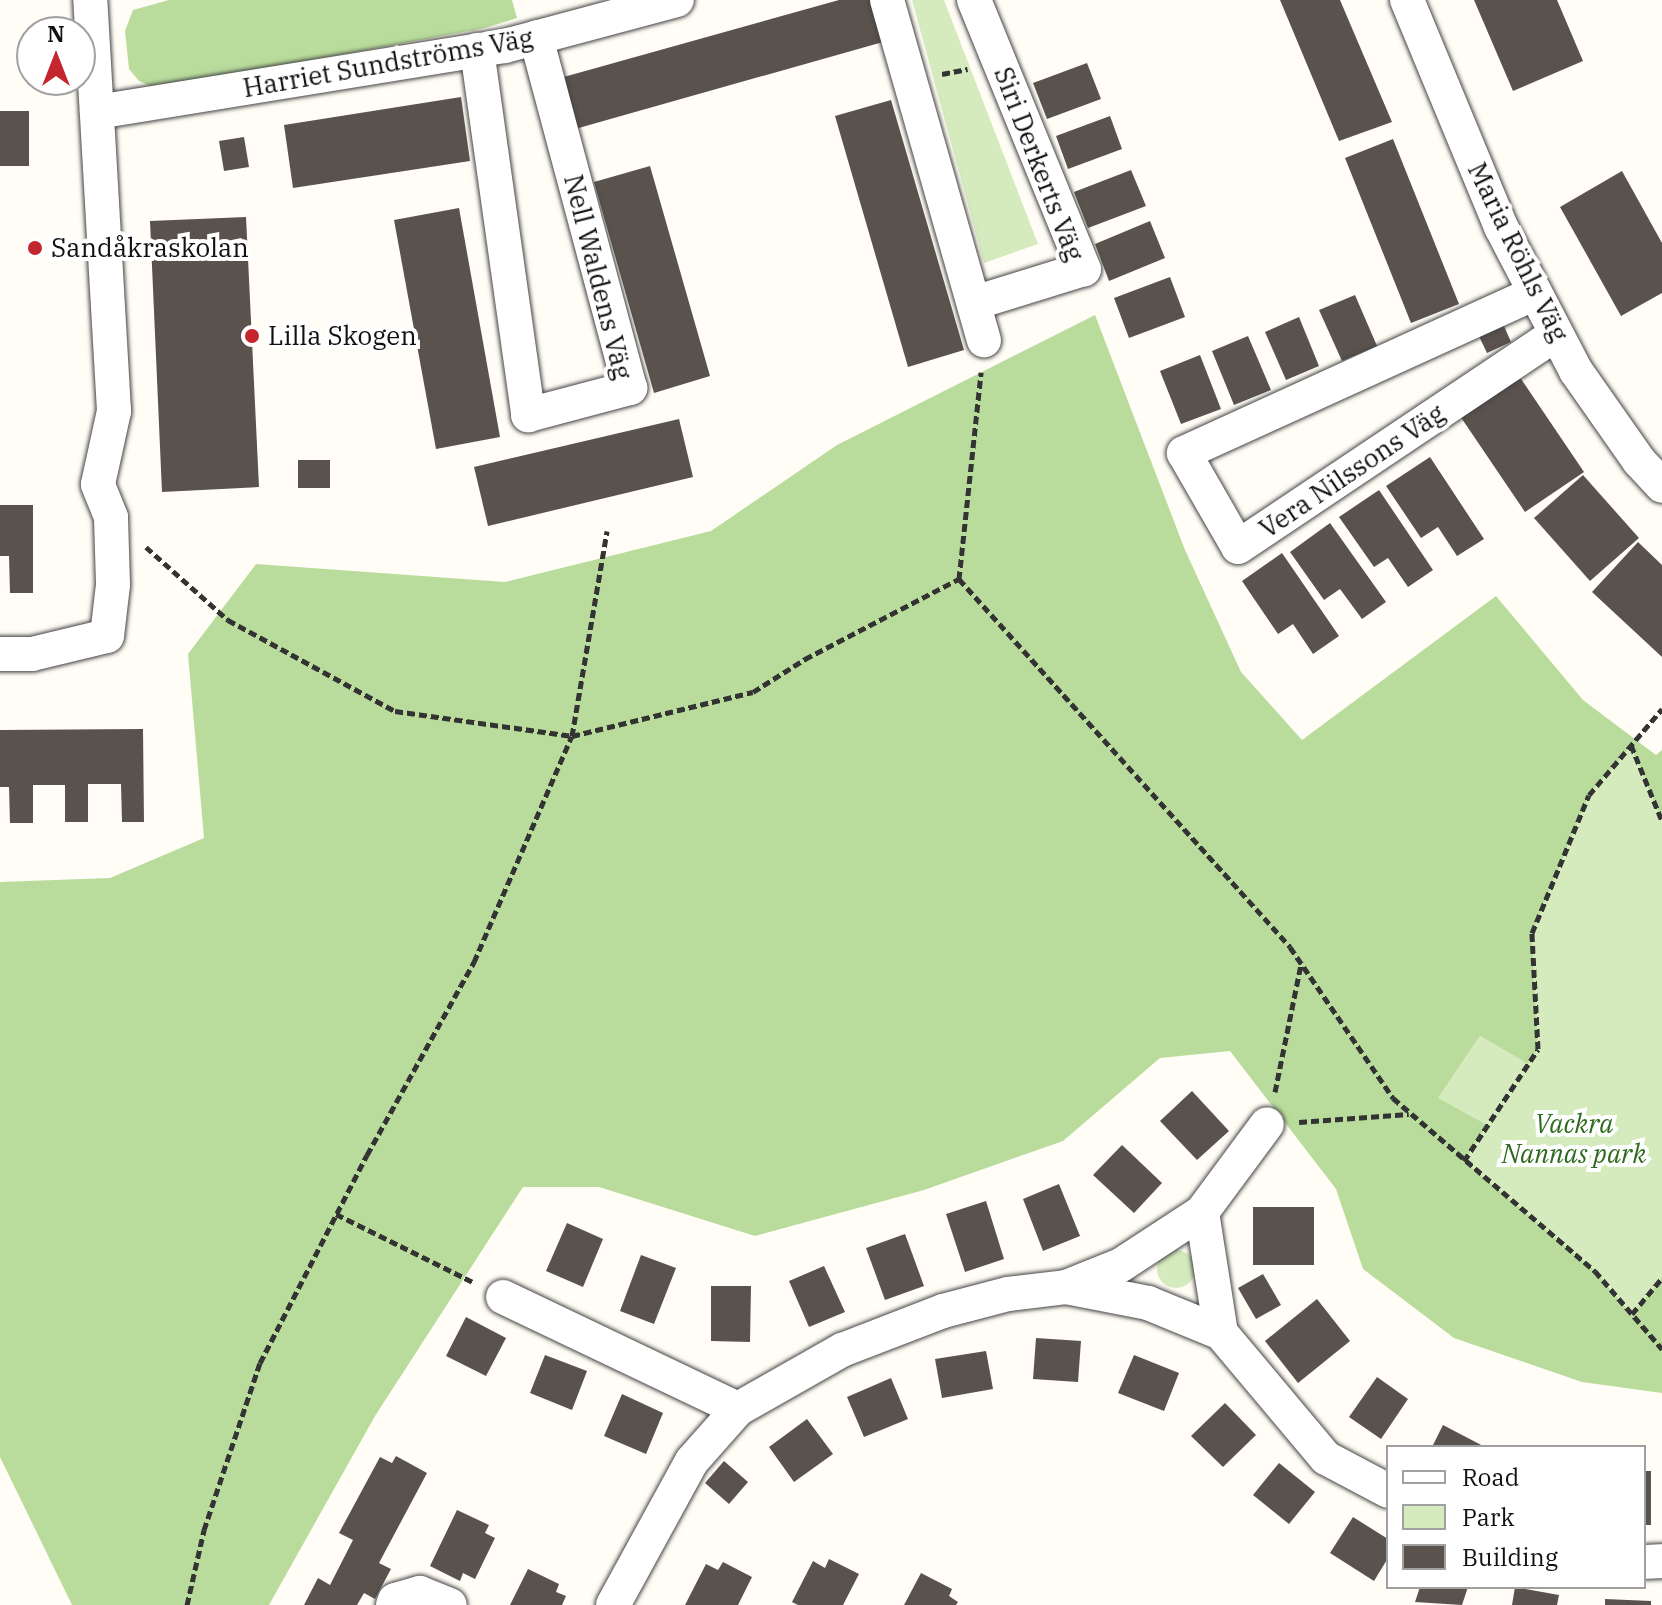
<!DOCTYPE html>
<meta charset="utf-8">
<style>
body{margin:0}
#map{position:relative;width:1662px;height:1605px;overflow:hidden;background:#fffdf5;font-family:"IBM Plex Serif",serif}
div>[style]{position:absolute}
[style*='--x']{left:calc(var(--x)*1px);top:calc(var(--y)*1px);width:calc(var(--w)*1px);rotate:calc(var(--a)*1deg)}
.green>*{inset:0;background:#d5ebbd}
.round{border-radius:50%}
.forest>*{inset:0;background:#b9dc9c}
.building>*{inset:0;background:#5a524d}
.path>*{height:5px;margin-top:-2.5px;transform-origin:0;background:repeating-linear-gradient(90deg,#333 0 8px,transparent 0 12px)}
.roads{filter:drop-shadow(0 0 2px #444) drop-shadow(0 0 2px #444)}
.street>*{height:34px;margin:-17px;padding:0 17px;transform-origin:17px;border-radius:17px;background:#fff}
.dots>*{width:22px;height:22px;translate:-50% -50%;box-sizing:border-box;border:4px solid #fff;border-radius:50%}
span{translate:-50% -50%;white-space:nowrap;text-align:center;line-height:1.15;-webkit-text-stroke:8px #fff;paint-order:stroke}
.street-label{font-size:26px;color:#111}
.poi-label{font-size:26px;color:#111}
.left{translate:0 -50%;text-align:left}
.park-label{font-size:26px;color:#2f6b1f;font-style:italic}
.legend{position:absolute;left:1386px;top:1445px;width:260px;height:144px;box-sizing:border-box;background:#fff;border:2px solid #a0a0a0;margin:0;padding:10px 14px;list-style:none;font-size:24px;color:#111}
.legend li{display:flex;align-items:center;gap:16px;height:40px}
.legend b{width:40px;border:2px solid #a0a0a0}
.north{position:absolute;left:16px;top:16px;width:80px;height:80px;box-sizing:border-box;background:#fff;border:2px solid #a0a0a0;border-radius:50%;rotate:0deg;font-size:22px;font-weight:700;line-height:32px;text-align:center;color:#111}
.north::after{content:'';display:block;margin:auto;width:28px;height:36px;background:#c4262e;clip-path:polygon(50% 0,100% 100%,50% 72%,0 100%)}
</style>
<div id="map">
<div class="green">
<div style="clip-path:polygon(912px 0,944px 0,1038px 244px,984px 263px)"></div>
<div style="clip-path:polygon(1631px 745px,1662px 821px,1662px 1278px,1632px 1314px,1610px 1287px,1464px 1161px,1438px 1098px,1480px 1036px,1528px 1064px,1538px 1049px,1532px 933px,1589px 795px)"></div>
<div class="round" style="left:1157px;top:1250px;width:38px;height:38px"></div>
</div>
<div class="forest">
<div style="clip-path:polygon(169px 0,512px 0,517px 18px,485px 28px,157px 89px,139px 81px,129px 69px,125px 31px,133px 10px)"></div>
<div style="clip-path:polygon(1095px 315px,1185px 550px,1241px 672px,1302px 740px,1496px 596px,1583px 700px,1656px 755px,1662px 750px,1662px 821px,1631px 746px,1589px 795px,1532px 933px,1538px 1049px,1528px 1064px,1480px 1036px,1438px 1098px,1487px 1125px,1464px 1161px,1595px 1271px,1632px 1314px,1662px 1278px,1662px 1393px,1582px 1382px,1454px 1338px,1363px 1269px,1336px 1189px,1230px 1051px,1160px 1058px,1063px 1141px,924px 1190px,755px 1236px,599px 1187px,523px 1187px,375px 1416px,269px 1605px,72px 1605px,0 1457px,0 882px,110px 878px,204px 838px,188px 654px,256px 564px,505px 582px,711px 531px,837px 445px)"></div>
</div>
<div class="building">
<div style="clip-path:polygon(839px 0,871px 0,883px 42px,568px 131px,553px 80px)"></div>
<div style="clip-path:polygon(1280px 0,1340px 0,1392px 122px,1339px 141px)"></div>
<div style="clip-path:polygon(1474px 0,1557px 0,1583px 61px,1513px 91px)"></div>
<div style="clip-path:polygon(1087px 63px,1101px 99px,1047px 119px,1033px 83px)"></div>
<div style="clip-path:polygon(461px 97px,470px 161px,293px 188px,284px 125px)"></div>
<div style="clip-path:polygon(891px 100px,964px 350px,908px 367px,835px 116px)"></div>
<div style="clip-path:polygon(0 111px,29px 111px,29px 166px,0 166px)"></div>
<div style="clip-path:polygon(1110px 116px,1122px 149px,1068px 169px,1056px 136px)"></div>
<div style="clip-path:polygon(244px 137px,249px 167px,224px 171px,219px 141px)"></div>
<div style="clip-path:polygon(1393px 139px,1459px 304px,1411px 323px,1345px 158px)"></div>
<div style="clip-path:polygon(650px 166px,710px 376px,654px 393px,594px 182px)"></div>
<div style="clip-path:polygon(1131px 170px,1146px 206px,1088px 228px,1074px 192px)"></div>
<div style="clip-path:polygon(1622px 171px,1662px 243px,1662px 293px,1621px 316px,1560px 207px)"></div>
<div style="clip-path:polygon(459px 208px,500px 437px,436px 449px,394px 220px)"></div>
<div style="clip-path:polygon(246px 217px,259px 487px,162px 492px,150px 221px)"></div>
<div style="clip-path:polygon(1150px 221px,1165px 258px,1109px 281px,1095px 244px)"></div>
<div style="clip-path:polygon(1170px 277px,1185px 317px,1129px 338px,1114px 298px)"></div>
<div style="clip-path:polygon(1355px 295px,1377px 346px,1342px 361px,1319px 310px)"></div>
<div style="clip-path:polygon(1299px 317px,1319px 366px,1286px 380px,1265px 332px)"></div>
<div style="clip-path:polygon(1501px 319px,1511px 342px,1487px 353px,1477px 332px)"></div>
<div style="clip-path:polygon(1248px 336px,1271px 390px,1234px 405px,1212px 351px)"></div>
<div style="clip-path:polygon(1200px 355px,1221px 409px,1181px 424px,1160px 371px)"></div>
<div style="clip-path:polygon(1517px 373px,1584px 472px,1525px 512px,1458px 413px)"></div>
<div style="clip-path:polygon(679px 419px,693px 477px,488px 526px,474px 467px)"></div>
<div style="clip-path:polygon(1430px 457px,1484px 539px,1457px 556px,1438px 527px,1421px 538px,1386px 486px)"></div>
<div style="clip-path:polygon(298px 460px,330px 460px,330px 488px,298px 488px)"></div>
<div style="clip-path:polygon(1583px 475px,1639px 538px,1590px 581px,1534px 518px)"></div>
<div style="clip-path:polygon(1379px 490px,1433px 570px,1408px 587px,1388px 558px,1374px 567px,1339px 517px)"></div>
<div style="clip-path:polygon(0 505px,33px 505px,33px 593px,10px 593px,9px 556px,0 556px)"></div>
<div style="clip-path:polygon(1330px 523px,1386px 602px,1362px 619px,1340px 589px,1324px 600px,1290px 552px)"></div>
<div style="clip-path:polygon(1638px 542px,1662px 565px,1662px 657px,1592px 592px)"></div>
<div style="clip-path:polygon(1282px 553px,1339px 636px,1313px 654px,1293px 624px,1278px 634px,1242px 581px)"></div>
<div style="clip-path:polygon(143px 729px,144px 822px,122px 822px,121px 784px,88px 784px,88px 822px,65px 822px,65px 785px,33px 785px,33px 823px,10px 823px,9px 787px,0 787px,0 730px)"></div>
<div style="clip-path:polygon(1192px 1091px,1229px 1131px,1197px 1160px,1160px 1121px)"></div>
<div style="clip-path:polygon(1122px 1145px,1162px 1183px,1134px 1213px,1093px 1175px)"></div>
<div style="clip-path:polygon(1059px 1184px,1080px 1236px,1043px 1251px,1023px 1199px)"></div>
<div style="clip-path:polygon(986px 1201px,1004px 1259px,965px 1272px,946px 1214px)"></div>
<div style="clip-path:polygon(1253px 1207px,1314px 1207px,1314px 1265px,1253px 1265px)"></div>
<div style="clip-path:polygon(567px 1223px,603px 1239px,583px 1287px,546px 1271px)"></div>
<div style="clip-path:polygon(905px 1234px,924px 1286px,885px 1300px,866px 1248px)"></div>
<div style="clip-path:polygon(641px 1255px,676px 1268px,654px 1324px,620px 1311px)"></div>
<div style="clip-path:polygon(824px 1266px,845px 1312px,809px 1327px,789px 1281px)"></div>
<div style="clip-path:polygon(1263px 1274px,1281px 1305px,1256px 1319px,1238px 1288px)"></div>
<div style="clip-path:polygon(711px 1286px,751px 1286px,750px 1342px,711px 1341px)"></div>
<div style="clip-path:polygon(1317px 1299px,1350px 1341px,1298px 1383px,1265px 1341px)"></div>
<div style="clip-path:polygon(466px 1317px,506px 1338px,486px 1376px,446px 1356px)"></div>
<div style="clip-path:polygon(1036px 1338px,1081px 1341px,1078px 1382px,1033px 1379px)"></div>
<div style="clip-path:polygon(986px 1351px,993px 1389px,942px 1398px,935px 1359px)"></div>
<div style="clip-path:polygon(545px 1355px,587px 1371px,572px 1410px,530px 1393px)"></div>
<div style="clip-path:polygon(1134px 1355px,1179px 1373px,1164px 1411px,1118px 1393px)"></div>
<div style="clip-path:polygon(1377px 1377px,1408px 1399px,1381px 1439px,1349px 1417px)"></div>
<div style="clip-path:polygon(891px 1378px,908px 1419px,864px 1437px,847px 1397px)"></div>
<div style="clip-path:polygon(622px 1394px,663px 1413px,646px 1454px,604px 1436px)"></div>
<div style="clip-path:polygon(1225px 1403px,1256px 1435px,1223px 1467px,1191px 1436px)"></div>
<div style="clip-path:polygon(807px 1419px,833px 1454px,794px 1482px,769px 1447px)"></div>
<div style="clip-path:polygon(1443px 1425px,1485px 1447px,1432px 1447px)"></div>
<div style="clip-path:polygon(396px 1456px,427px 1473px,379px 1563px,391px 1569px,375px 1599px,364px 1593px,357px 1605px,304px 1605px,318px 1578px,330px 1585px,353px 1540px,339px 1533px,380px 1457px,392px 1463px)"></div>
<div style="clip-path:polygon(724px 1461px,748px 1482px,729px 1504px,705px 1483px)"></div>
<div style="clip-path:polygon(1279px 1463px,1315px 1492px,1289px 1524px,1253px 1495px)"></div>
<div style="clip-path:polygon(1644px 1471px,1651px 1471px,1651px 1525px,1644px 1525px)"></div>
<div style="clip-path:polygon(457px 1510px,489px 1525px,485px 1533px,495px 1538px,475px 1579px,463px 1573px,460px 1581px,430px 1566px)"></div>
<div style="clip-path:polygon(1353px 1517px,1388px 1539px,1388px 1558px,1374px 1581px,1330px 1553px)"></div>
<div style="clip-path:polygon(829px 1559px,859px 1574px,843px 1605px,798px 1605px,792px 1602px,813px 1561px,825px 1568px)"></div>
<div style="clip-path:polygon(723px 1562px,752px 1577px,738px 1605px,685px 1605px,706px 1564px,718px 1570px)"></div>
<div style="clip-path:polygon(528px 1569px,559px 1584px,556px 1592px,566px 1596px,562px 1605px,510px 1605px)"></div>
<div style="clip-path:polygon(921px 1573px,952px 1589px,949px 1596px,958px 1602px,956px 1605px,904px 1605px)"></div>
<div style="clip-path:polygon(1420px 1587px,1468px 1587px,1462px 1605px,1415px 1602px)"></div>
<div style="clip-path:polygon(1515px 1587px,1559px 1595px,1557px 1605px,1512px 1605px)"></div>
<div style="clip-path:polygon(1605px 1599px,1651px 1601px,1651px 1605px,1605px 1605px)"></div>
</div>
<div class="path">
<div style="--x:942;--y:74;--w:26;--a:-11"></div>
<div style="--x:146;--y:547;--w:110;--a:41.7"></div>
<div style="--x:228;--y:620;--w:190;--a:28.6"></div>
<div style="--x:395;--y:711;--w:179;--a:8"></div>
<div style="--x:572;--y:736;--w:186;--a:-13.7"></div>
<div style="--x:753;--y:692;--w:62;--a:-32.4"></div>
<div style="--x:805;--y:659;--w:174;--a:-27.5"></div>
<div style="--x:959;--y:579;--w:495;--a:48"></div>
<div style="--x:1290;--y:947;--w:183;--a:55.7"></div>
<div style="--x:1393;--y:1098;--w:266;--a:40.6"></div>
<div style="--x:1595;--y:1271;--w:103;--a:49.3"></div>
<div style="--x:959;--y:579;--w:208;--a:-83.9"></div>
<div style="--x:1631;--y:745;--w:82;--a:67.8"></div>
<div style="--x:1275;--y:1092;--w:131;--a:-78.5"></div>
<div style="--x:1299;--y:1122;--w:110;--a:-4.2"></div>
<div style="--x:1464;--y:1161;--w:134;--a:-56.5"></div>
<div style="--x:1538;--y:1049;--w:116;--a:-93"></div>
<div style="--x:1532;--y:933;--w:149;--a:-67.6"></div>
<div style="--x:1589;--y:795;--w:113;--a:-49.7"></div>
<div style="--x:336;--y:1214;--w:155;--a:26.4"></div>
<div style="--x:1632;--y:1314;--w:47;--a:-50.2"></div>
<div style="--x:187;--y:1605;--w:77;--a:-77.2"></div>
<div style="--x:204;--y:1530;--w:176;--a:-71.5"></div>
<div style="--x:260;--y:1363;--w:234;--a:-62.8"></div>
<div style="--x:367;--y:1155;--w:221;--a:-61"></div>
<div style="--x:474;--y:962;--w:246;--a:-66.6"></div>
<div style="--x:572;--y:736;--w:208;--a:-80.3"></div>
</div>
<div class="roads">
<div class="street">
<div style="--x:887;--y:0;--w:354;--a:74.1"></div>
<div style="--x:974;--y:0;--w:291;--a:67.8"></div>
<div style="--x:1084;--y:269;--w:115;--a:162.8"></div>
<div style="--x:1407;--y:0;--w:246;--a:67.5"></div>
<div style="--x:1501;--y:227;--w:162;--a:62.5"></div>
<div style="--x:1576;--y:371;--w:110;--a:55"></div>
<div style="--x:1639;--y:461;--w:34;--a:47"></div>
<div style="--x:477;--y:50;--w:369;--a:82"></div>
<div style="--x:528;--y:415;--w:106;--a:-14.8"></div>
<div style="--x:630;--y:388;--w:363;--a:-105"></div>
<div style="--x:97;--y:112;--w:413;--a:-9.2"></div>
<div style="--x:505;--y:46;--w:178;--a:-15"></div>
<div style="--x:1535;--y:293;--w:386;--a:155.5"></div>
<div style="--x:1184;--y:453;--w:108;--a:60.1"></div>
<div style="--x:1238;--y:547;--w:383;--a:-33.8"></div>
<div style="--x:0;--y:654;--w:32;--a:0"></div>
<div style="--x:32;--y:654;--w:77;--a:-13.5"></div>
<div style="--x:107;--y:636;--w:51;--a:-83.3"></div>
<div style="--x:113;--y:585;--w:68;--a:-91.7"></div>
<div style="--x:111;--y:517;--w:35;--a:-112"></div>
<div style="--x:98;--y:484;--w:75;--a:-77.6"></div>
<div style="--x:114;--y:411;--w:412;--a:-93.3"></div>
<div style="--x:1202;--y:1212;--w:122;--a:81.1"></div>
<div style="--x:1066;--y:1287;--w:59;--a:-21.8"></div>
<div style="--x:1121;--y:1265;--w:97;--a:-33.2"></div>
<div style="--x:1202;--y:1212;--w:109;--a:-53.5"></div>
<div style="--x:503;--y:1297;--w:260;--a:25.5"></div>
<div style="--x:1644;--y:1562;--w:18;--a:-3"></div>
<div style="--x:393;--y:1605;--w:5;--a:-68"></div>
<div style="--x:395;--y:1600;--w:26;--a:-16"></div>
<div style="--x:420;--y:1593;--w:32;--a:22"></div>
<div style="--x:613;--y:1605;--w:164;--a:-61.3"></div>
<div style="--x:692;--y:1461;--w:69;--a:-48.5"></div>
<div style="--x:738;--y:1409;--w:120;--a:-29.6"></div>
<div style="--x:842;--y:1350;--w:108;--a:-21.1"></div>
<div style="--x:943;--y:1311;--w:67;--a:-14.7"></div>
<div style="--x:1008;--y:1294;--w:58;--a:-6.9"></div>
<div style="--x:1066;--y:1287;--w:84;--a:11"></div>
<div style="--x:1148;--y:1303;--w:79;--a:22.3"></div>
<div style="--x:1221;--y:1333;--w:163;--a:50"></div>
<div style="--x:1326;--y:1458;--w:70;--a:28"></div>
</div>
</div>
<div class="dots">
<div style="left:35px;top:248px;background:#c4262e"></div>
<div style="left:252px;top:336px;background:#c4262e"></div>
</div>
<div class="street-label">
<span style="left:388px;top:63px;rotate:-10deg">Harriet Sundströms Väg</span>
<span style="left:1039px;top:164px;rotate:69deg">Siri Derkerts Väg</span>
<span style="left:1518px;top:252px;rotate:64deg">Maria Röhls Väg</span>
<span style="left:598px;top:277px;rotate:76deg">Nell Waldens Väg</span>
<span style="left:1352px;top:471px;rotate:-34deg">Vera Nilssons Väg</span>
</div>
<div class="poi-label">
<span class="left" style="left:51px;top:248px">Sandåkraskolan</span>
<span class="left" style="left:268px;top:336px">Lilla Skogen</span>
</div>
<div class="park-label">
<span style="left:1574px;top:1139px">Vackra<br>Nannas park</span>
</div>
<ul class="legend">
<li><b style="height:10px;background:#fff"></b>Road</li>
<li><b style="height:22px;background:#d5ebbd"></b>Park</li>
<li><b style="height:22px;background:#5a524d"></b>Building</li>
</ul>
<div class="north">N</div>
</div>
